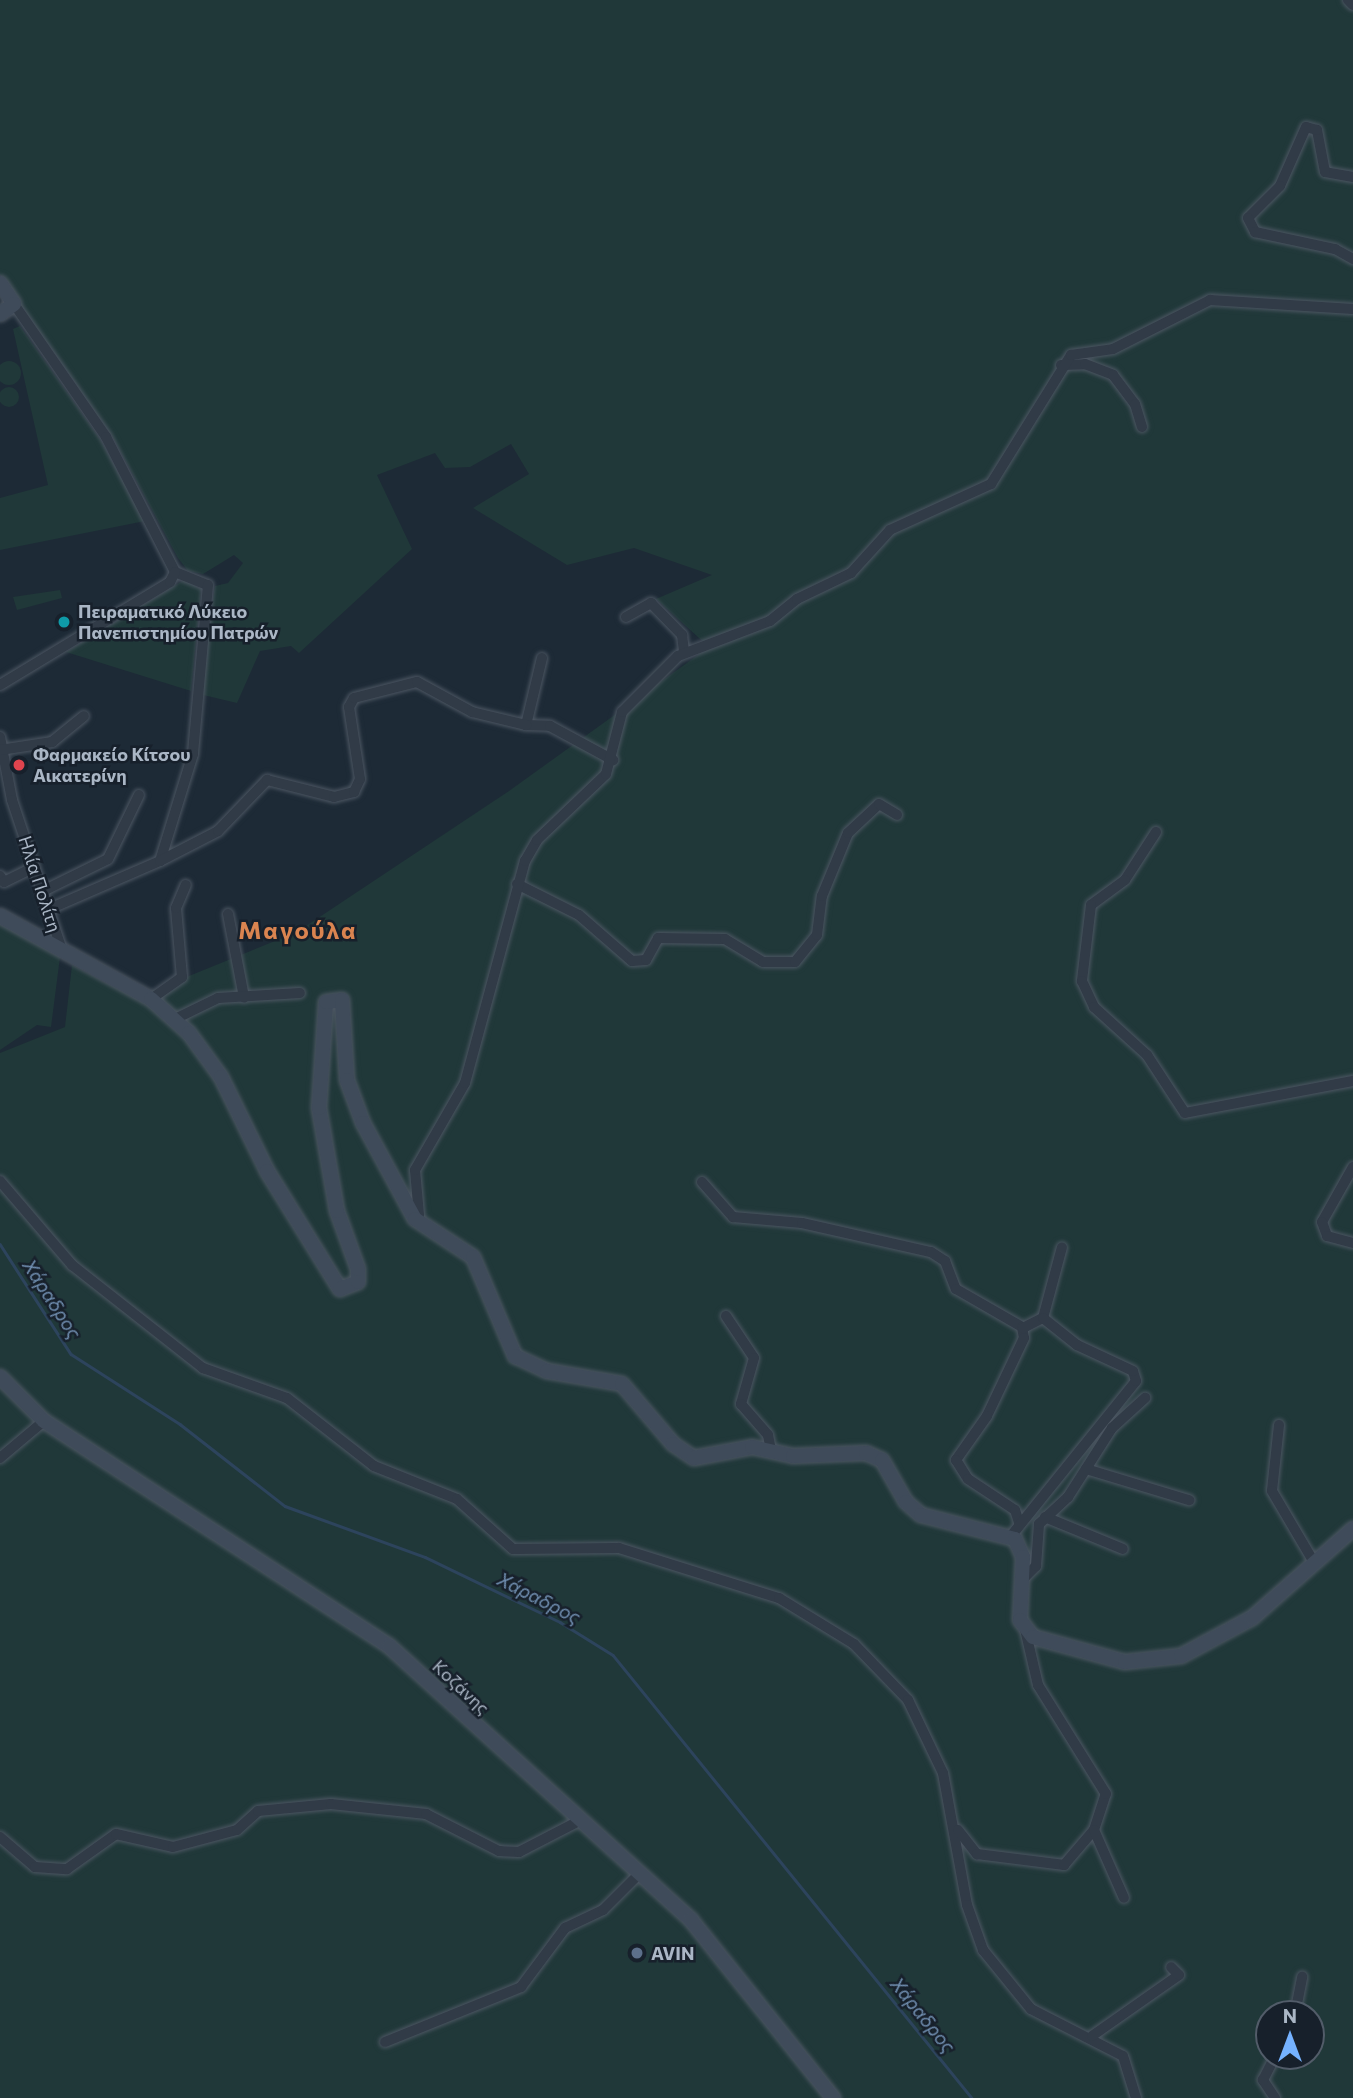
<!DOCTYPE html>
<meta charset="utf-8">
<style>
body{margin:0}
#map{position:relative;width:1353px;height:2098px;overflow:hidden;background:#1d2a36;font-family:Commissioner,sans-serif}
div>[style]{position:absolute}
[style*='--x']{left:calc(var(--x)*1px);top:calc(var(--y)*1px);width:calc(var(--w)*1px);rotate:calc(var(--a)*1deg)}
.green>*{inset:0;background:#203839}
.round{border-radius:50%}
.stream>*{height:2.5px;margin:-1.25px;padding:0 1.25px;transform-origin:1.25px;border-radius:1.25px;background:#2d445d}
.roads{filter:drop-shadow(0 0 2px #4c5662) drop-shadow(0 0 2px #4c5662)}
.street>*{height:10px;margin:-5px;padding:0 5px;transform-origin:5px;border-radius:5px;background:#313b47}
.secondary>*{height:14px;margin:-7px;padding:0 7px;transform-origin:7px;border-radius:7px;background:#3f4b5a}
.dots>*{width:19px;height:19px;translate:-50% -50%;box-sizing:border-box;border:4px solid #17202b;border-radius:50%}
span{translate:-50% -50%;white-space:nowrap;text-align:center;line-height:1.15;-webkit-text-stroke:5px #17202b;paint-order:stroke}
.poi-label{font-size:18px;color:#aab6c5;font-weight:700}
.left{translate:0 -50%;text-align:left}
.street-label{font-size:18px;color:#aab6c5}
.water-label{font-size:19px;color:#708eb0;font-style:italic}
.district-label{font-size:24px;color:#da8450;font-weight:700;letter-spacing:2px}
.north{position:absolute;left:1255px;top:2000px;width:70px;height:70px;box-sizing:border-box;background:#17202b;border:2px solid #525c69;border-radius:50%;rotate:0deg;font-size:19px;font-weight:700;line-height:28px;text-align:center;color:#aab6c5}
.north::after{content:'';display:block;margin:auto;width:24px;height:32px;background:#75b2ff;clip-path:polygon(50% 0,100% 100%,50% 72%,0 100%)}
</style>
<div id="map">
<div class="green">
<div style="clip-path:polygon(evenodd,0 0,1353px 0,1353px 2098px,0 2098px,0 1053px,65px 1027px,72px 965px,135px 998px,297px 932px,509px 791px,709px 647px,656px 599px,712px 575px,634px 548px,567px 565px,473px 508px,529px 474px,511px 444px,470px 467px,445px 468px,435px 453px,377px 475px,412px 549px,299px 653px,291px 646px,260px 651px,237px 703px,199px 694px,215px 586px,228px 583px,243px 563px,234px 555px,203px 574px,188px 571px,178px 558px,112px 436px,0 275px,0 0,1269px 2014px,1311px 2014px,1311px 2056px,1269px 2056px,1269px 2014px)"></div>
<div style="clip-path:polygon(20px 326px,100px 439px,145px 521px,0 550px,0 498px,48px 485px,13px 329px)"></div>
<div class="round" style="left:-3px;top:361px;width:24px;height:24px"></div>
<div class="round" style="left:-1px;top:387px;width:20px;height:20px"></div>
<div style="clip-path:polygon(184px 580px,201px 589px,191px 691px,66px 652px)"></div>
<div style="clip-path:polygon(60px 590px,62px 598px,17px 610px,13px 597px)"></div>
<div style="clip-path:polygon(0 923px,60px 957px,51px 1027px,37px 1025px,0 1050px)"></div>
</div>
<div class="stream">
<div style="--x:0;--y:1244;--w:131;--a:57.2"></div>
<div style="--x:71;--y:1354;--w:130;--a:32.7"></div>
<div style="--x:180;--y:1424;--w:133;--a:38"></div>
<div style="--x:285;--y:1506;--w:149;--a:20"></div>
<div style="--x:425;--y:1557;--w:150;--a:25.7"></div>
<div style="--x:560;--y:1622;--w:62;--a:31.9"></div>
<div style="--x:613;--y:1655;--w:570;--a:50.98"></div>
</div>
<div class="roads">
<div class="street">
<div style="--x:1348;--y:0;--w:7;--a:45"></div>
<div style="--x:1353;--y:177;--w:28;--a:-170"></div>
<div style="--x:1325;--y:172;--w:43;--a:-100.8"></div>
<div style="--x:1317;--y:130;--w:11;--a:-165"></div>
<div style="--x:1306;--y:127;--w:64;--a:113.8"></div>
<div style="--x:1280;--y:186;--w:45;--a:135"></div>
<div style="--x:1248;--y:218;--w:16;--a:63"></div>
<div style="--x:1255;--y:232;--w:82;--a:12"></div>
<div style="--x:1335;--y:249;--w:21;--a:29"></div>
<div style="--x:14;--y:304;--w:162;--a:55.3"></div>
<div style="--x:106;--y:437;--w:152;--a:62.9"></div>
<div style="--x:175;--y:572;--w:35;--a:22"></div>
<div style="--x:208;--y:585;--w:170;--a:95.1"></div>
<div style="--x:193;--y:754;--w:112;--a:107.1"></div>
<div style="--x:160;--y:861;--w:121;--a:156.6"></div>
<div style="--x:1061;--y:365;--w:24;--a:-2"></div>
<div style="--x:1085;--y:364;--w:30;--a:21"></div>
<div style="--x:1113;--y:375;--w:36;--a:53"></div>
<div style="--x:1135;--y:404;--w:24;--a:73"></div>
<div style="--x:626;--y:617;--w:29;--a:-29"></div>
<div style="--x:651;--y:603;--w:45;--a:45.9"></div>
<div style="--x:682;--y:635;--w:17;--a:83"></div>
<div style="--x:542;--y:658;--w:69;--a:103.4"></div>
<div style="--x:526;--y:725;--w:24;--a:2"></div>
<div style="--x:550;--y:726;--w:72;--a:28.4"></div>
<div style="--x:0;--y:685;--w:199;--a:-31.2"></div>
<div style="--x:170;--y:582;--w:11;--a:-63"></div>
<div style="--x:0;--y:737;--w:64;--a:79.2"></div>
<div style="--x:12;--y:800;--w:158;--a:71.6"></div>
<div style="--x:0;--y:750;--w:53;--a:-8.7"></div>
<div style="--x:52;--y:742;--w:41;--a:-39.1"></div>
<div style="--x:1156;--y:832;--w:57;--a:122.9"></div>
<div style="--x:1125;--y:880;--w:42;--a:143.7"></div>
<div style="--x:1091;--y:905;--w:77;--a:96.8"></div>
<div style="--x:1082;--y:981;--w:29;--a:65"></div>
<div style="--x:1094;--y:1007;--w:72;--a:42.2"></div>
<div style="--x:1147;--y:1055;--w:69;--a:56.8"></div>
<div style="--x:1185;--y:1113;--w:171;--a:-10.8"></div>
<div style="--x:160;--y:861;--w:65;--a:-27.3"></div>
<div style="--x:218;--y:831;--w:71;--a:-46.1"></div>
<div style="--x:267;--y:780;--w:69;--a:14.2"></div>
<div style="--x:334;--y:797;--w:21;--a:-14"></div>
<div style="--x:354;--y:792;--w:14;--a:-65"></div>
<div style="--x:360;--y:779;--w:73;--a:-98.7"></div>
<div style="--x:349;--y:707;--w:10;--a:-61"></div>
<div style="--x:354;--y:698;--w:65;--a:-14.3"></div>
<div style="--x:417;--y:682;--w:63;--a:28.6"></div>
<div style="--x:472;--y:712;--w:56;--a:13.5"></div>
<div style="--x:0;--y:876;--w:7;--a:56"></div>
<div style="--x:4;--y:882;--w:34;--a:-26"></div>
<div style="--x:517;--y:884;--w:69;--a:26.6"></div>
<div style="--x:579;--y:915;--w:70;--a:41"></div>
<div style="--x:632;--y:961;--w:14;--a:-4"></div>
<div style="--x:646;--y:960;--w:25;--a:-61"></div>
<div style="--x:658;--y:938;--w:67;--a:0.9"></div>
<div style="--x:725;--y:939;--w:44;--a:31.2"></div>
<div style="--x:763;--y:962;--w:32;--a:0"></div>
<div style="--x:795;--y:962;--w:35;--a:-51"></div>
<div style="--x:817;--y:935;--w:39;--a:-83"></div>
<div style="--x:822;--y:896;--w:68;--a:-67.6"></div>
<div style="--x:848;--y:833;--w:42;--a:-43.1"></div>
<div style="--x:879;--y:804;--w:21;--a:31"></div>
<div style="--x:43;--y:891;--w:72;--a:-26.2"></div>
<div style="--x:108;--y:859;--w:71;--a:-64.2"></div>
<div style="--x:228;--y:914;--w:85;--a:79.1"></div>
<div style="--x:151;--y:999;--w:38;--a:-35"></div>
<div style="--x:182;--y:977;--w:69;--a:-95"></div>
<div style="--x:176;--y:908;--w:25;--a:-67"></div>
<div style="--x:175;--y:1019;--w:48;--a:-26"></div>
<div style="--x:218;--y:998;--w:82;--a:-3.5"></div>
<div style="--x:1353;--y:1167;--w:63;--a:119.4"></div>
<div style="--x:1322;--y:1222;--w:15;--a:70"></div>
<div style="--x:1327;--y:1236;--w:27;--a:15"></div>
<div style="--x:0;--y:1181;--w:111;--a:49.4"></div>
<div style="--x:72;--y:1265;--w:167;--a:38.2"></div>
<div style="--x:203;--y:1368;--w:89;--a:19.7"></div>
<div style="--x:287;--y:1398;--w:110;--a:38"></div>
<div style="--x:374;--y:1466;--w:89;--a:21.7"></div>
<div style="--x:457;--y:1499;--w:75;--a:41.8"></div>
<div style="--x:513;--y:1549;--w:106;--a:-0.5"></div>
<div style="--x:619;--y:1548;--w:168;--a:17.4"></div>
<div style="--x:779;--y:1598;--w:88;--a:31.5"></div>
<div style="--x:854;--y:1644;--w:78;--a:46"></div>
<div style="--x:908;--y:1700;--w:81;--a:64.4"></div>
<div style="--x:943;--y:1773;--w:134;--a:79.7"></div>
<div style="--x:967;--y:1905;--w:48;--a:70.4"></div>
<div style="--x:983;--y:1950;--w:76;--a:50.9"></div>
<div style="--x:1031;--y:2009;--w:103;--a:27.1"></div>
<div style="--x:1123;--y:2056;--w:44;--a:72.8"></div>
<div style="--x:702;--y:1182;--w:47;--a:48.5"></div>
<div style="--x:733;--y:1217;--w:69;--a:5"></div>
<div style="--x:802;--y:1223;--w:132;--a:12.7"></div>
<div style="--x:931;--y:1252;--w:17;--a:33"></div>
<div style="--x:945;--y:1261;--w:30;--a:69"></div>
<div style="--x:956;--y:1289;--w:76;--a:29.9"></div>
<div style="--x:1022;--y:1327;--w:11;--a:80"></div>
<div style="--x:1024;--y:1338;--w:86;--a:115.4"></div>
<div style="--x:987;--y:1416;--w:54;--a:125.2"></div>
<div style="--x:956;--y:1460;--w:22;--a:58"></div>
<div style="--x:968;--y:1479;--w:56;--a:33.4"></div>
<div style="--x:1015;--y:1510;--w:13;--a:72"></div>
<div style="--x:419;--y:1215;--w:45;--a:-95.1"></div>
<div style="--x:415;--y:1170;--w:100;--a:-60.1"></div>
<div style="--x:465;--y:1083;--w:230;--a:-74.9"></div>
<div style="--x:525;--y:861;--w:24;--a:-60"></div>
<div style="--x:537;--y:840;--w:95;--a:-43.7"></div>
<div style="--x:606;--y:774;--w:64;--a:-75.5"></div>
<div style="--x:622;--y:712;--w:79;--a:-45"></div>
<div style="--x:678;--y:656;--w:98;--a:-20.8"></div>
<div style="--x:770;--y:621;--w:35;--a:-39"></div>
<div style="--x:797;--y:599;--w:60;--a:-25.7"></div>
<div style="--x:851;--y:573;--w:58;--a:-47.8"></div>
<div style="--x:890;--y:530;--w:111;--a:-24.5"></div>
<div style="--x:991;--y:484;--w:152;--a:-58.2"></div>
<div style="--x:1071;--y:355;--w:42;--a:-8.1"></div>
<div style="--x:1113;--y:349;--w:109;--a:-26.8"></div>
<div style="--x:1210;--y:300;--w:143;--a:3.6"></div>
<div style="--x:726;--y:1316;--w:50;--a:56.3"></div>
<div style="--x:754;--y:1358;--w:48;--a:105.8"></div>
<div style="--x:741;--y:1404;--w:41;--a:48.9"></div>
<div style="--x:768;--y:1435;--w:16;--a:79"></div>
<div style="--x:1023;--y:1328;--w:22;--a:-27"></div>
<div style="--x:1043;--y:1318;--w:73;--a:-75"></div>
<div style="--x:1279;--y:1425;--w:66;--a:96.1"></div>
<div style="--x:1272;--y:1491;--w:85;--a:59.5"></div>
<div style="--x:0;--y:1458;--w:57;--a:-40.1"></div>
<div style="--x:1086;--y:1469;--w:108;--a:16.8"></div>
<div style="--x:1045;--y:1517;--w:84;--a:22.3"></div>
<div style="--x:1011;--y:1536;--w:199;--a:-51.1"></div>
<div style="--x:1136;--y:1381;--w:10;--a:-107"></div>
<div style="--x:1133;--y:1371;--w:62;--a:-155.1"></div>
<div style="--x:1077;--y:1345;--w:43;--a:-141.5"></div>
<div style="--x:1022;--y:1580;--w:20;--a:-45"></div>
<div style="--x:1036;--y:1566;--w:42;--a:-85.9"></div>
<div style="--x:1039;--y:1524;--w:40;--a:-43"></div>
<div style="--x:1068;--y:1497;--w:82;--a:-57.5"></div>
<div style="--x:1112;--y:1428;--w:45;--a:-42.3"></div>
<div style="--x:958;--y:1830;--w:31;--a:52"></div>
<div style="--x:977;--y:1854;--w:88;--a:7.2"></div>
<div style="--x:1064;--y:1865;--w:46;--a:-49.4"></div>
<div style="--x:1094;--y:1830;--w:38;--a:-72"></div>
<div style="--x:1106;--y:1794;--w:128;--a:-122"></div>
<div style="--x:1038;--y:1685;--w:57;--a:-103.1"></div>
<div style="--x:1094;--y:1830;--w:74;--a:66.2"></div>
<div style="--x:0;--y:1837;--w:46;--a:40.6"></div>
<div style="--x:35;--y:1867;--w:32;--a:4"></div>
<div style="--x:67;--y:1869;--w:60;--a:-35.5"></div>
<div style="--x:116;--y:1834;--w:58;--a:12.8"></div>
<div style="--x:173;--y:1847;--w:66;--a:-14.9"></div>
<div style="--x:237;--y:1830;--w:28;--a:-42"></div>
<div style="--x:258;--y:1811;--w:73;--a:-5.5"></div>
<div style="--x:331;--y:1804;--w:96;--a:6"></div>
<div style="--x:426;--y:1814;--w:82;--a:26.9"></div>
<div style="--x:499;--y:1851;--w:20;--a:3"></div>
<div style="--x:519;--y:1852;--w:68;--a:-27.3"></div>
<div style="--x:1295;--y:2014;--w:38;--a:-79"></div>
<div style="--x:1092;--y:2036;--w:106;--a:-35"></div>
<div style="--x:1179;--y:1975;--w:11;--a:-135"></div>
<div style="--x:385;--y:2042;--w:147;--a:-22"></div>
<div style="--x:521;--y:1987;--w:74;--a:-53.3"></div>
<div style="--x:565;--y:1928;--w:42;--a:-25.3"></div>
<div style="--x:603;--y:1910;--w:52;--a:-45"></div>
<div style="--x:1275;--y:2098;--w:22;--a:-124"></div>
<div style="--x:1263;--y:2080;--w:27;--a:-63"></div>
</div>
<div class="secondary">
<div style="--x:0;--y:283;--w:25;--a:56"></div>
<div style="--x:14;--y:304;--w:17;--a:144"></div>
<div style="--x:0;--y:916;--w:172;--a:28.8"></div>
<div style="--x:151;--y:999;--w:51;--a:41.8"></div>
<div style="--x:189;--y:1033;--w:54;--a:54"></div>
<div style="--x:221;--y:1077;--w:105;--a:63.9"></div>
<div style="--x:267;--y:1171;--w:139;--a:58.3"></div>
<div style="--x:340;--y:1289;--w:19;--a:-21"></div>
<div style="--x:358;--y:1282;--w:13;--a:-90"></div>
<div style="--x:358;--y:1269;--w:62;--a:-109.9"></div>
<div style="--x:337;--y:1211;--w:105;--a:-99.9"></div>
<div style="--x:319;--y:1108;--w:106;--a:-86.2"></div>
<div style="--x:326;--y:1002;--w:16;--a:-7"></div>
<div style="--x:342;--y:1000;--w:80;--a:86.4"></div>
<div style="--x:347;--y:1080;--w:46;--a:69.6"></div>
<div style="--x:363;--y:1123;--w:109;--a:61.6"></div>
<div style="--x:415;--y:1219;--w:69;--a:33.2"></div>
<div style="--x:473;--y:1257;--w:108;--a:67"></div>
<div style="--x:515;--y:1356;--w:35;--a:25"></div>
<div style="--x:547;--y:1371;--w:76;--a:9.8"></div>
<div style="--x:622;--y:1384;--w:79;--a:49.6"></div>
<div style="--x:673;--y:1444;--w:25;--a:34"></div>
<div style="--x:694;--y:1458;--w:59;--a:-10.7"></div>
<div style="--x:752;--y:1447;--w:42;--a:12.4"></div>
<div style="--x:793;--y:1456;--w:73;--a:-2.4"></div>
<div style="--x:866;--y:1453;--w:17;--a:24"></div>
<div style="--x:882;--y:1460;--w:48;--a:60.3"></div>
<div style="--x:906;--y:1502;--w:20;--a:41"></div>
<div style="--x:921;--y:1515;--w:97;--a:14.3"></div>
<div style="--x:1015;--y:1539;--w:20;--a:66"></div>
<div style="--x:1023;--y:1557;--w:63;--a:92.7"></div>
<div style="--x:1020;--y:1620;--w:21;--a:53"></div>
<div style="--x:1033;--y:1637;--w:95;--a:15.2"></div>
<div style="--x:1125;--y:1662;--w:56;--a:-6.1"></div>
<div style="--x:1181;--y:1656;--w:81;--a:-28.2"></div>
<div style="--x:1252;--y:1618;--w:135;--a:-41.4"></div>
<div style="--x:0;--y:1377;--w:62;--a:45"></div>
<div style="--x:44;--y:1421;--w:412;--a:33.1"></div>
<div style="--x:389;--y:1646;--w:408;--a:42.2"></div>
<div style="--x:691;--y:1920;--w:228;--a:51.4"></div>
</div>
</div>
<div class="dots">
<div style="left:64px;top:622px;background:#0f9aa8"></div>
<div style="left:19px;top:765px;background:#e0444e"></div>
<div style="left:637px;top:1953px;background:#5c6f8a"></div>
</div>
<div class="poi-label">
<span class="left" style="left:78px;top:622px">Πειραματικό Λύκειο<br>Πανεπιστημίου Πατρών</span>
<span class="left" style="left:33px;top:765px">Φαρμακείο Κίτσου<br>Αικατερίνη</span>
<span class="left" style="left:651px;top:1953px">AVIN</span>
</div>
<div class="street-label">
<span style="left:40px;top:884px;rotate:72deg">Ηλία Πολίτη</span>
<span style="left:461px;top:1687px;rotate:43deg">Κοζάνης</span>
</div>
<div class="water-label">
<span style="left:52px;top:1299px;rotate:57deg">Χάραδρος</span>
<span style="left:539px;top:1598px;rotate:27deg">Χάραδρος</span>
<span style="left:923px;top:2015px;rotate:51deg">Χάραδρος</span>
</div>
<div class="district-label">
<span style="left:298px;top:930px">Μαγούλα</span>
</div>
<div class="north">N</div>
</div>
